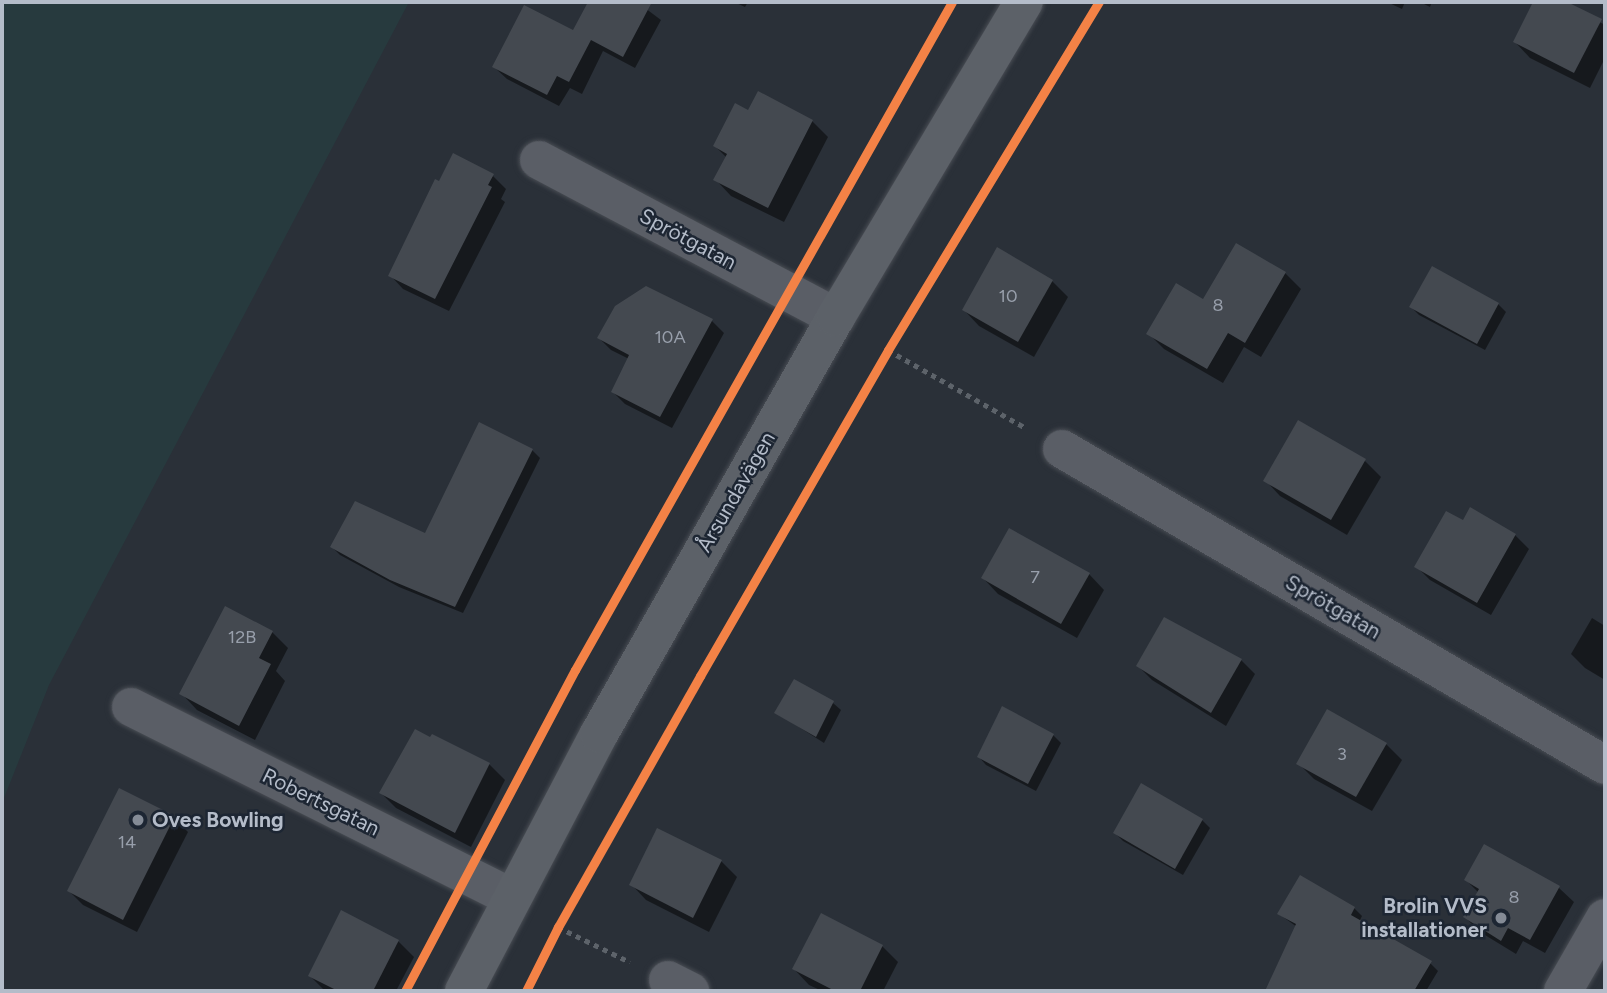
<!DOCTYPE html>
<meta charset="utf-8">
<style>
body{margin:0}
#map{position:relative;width:1607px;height:993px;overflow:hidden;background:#2a3038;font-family:Figtree,sans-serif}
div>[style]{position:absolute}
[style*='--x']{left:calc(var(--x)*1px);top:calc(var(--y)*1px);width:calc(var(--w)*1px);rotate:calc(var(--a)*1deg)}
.green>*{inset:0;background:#273a3e}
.shadow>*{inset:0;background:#0007}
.building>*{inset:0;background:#444950}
.path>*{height:4.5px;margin-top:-2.25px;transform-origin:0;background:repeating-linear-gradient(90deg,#5d636a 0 5px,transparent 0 10px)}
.roads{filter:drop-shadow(0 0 2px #484c53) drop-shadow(0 0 2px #484c53)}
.minor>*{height:38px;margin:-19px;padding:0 19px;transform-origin:19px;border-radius:19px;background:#5a5e66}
.major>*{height:38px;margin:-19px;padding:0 19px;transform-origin:19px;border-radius:19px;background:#5c6168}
.cycleway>*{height:9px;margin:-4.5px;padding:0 4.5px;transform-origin:4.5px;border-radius:4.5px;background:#f48246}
.dots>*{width:19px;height:19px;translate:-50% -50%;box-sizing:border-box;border:4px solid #1d2633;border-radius:50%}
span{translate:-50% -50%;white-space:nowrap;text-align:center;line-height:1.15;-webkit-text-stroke:5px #1d2633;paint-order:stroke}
.number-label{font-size:18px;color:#989fab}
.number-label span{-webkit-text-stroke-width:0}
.street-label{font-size:21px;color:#b4bcc9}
.poi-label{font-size:21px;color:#b4bcc9;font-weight:700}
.left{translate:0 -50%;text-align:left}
.right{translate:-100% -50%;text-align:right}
.frame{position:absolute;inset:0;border:4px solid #b4bcc9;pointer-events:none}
</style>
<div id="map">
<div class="green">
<div style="clip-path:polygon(2px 2px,409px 2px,49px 685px,2px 803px)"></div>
</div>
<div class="shadow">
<div style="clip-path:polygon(590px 2px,637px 2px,661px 20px,635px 68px,603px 51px,582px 94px,570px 88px,559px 106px,507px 79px,494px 67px,573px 32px)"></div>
<div style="clip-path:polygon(734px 2px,748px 2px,745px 7px)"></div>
<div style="clip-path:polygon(1387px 2px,1405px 2px,1402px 9px)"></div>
<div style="clip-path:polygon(1420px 2px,1432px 2px,1430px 7px)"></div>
<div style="clip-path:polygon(1535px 2px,1563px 2px,1605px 25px,1605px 58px,1590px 88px,1530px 58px,1515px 42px)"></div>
<div style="clip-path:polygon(749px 113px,812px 121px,828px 137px,784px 222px,731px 196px,716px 180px,727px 158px,715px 146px)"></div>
<div style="clip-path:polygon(493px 176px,506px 189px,501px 199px,505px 202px,449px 311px,403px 289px,390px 275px)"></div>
<div style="clip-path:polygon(998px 250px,1052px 281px,1068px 297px,1034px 357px,979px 326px,964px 310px)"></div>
<div style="clip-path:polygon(1285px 273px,1301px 289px,1261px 357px,1244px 347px,1223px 383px,1164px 349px,1148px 333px,1204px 301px)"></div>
<div style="clip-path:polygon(1498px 304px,1506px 312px,1485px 350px,1419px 315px,1411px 307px)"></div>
<div style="clip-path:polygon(712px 321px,724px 333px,672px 428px,625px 404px,613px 392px,629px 359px,611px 350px,599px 338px)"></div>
<div style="clip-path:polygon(1298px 422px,1365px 461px,1381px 477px,1347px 535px,1280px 496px,1265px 480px)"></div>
<div style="clip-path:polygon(532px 450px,540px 458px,463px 613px,399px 587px,340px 555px,332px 547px,426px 535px)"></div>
<div style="clip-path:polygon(1471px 510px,1515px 535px,1529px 549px,1491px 615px,1430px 580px,1416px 566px,1464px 522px)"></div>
<div style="clip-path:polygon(1089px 574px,1104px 590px,1077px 638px,998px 594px,983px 578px)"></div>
<div style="clip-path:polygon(1592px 618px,1605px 626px,1605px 680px,1585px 668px,1571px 654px)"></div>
<div style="clip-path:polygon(272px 632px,288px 648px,276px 671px,285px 681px,255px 740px,197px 710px,182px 694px)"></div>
<div style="clip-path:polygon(1241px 660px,1255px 674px,1226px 726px,1152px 680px,1138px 666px)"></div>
<div style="clip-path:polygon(833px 703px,841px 710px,824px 743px,777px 713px)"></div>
<div style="clip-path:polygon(1327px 711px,1386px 744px,1402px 760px,1372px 811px,1314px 779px,1298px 763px)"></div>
<div style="clip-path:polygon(1053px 735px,1061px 743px,1036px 791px,986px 765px,979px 757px)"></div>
<div style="clip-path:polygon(489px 764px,505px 780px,471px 847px,396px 808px,381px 793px)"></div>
<div style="clip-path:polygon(174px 818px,188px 832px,137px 932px,83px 905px,69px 891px)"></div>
<div style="clip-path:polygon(1202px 820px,1210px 828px,1183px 875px,1123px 841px,1115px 833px)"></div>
<div style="clip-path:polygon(1485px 847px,1559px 888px,1574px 902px,1545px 953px,1523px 941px,1516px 954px,1480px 932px,1465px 917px,1479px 893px,1466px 880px)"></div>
<div style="clip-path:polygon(721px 861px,737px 877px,709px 932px,646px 900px,631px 884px)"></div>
<div style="clip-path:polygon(1300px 877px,1354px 908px,1362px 916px,1359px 922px,1430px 963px,1438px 971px,1426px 991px,1274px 991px,1269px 986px,1297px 927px,1279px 914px)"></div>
<div style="clip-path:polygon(398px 941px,414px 957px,396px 991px,325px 991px,310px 976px)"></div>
<div style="clip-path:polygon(882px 946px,898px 962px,883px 991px,822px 991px,809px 985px,794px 969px)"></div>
</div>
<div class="building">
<div style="clip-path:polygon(588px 2px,652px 2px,623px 57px,591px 40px,569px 82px,557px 76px,547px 95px,492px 67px,524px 5px,573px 30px)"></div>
<div style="clip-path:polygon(1533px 2px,1567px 2px,1602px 19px,1574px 73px,1513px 42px)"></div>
<div style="clip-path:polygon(758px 91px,813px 120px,768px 208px,713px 180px,727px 154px,713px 146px,735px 103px,748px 110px)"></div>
<div style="clip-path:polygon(453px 153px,494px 174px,488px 185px,492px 187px,435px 299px,388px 276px,435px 179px,439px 181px)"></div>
<div style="clip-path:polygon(1236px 243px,1286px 272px,1245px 343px,1228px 333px,1207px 369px,1146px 334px,1176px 283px,1203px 299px)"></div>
<div style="clip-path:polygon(997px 247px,1053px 280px,1018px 342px,962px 310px)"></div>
<div style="clip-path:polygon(1432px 266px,1499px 303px,1477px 344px,1409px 307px)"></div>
<div style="clip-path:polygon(646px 286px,713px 319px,660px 417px,611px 392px,629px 355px,597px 338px,615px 306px)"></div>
<div style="clip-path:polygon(1298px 420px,1366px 459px,1331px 520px,1263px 481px)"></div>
<div style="clip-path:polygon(479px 422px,533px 449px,455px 607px,390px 580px,330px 547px,355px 501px,425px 533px)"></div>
<div style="clip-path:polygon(1470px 507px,1516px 534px,1477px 603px,1414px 567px,1446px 511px,1463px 520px)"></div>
<div style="clip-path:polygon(1009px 528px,1090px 573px,1061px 624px,981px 578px)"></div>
<div style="clip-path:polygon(225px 606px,273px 631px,259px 658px,271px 664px,239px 726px,179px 694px)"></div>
<div style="clip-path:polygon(1164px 617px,1242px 659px,1211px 713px,1136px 666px)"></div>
<div style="clip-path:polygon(794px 679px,834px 701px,816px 737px,774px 713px)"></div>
<div style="clip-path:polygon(1002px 706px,1054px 734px,1028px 784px,977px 757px)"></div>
<div style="clip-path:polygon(1327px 709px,1387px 743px,1356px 797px,1296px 764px)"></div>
<div style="clip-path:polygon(415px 729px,430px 737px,432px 734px,490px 763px,455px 833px,379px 793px)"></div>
<div style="clip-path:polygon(1141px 783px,1203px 819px,1175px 869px,1113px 833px)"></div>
<div style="clip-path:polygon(119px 788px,175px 816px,123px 920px,67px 891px)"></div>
<div style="clip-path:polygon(657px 828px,722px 860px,693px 918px,629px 885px)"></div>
<div style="clip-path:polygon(1484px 844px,1560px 886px,1530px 940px,1508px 928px,1501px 941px,1463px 917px,1479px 889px,1464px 880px)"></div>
<div style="clip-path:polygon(1300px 875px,1355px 907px,1351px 915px,1432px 961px,1414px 991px,1265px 991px,1296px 924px,1277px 914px)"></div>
<div style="clip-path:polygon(341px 910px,399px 940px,373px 991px,338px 991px,308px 976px)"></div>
<div style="clip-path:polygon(821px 913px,883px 945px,860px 991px,835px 991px,792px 969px)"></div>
</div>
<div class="path">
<div style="--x:888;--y:350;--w:156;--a:29.5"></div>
<div style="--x:558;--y:927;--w:80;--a:25.9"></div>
</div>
<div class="roads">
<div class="minor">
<div style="--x:539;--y:160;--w:336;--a:27.9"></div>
<div style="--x:1062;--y:449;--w:628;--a:30.2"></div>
<div style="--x:131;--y:707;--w:425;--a:26.6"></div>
<div style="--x:668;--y:980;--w:25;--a:27"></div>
<div style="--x:1563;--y:991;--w:84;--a:-60.1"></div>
</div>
<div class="major">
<div style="--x:464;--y:991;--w:290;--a:-62.3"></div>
<div style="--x:599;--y:734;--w:480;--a:-60.4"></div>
<div style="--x:836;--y:317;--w:367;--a:-59.2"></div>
</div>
</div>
<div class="cycleway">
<div style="--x:405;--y:991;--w:363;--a:-62.1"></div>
<div style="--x:575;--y:670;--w:767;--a:-60.56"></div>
<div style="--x:526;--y:991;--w:72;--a:-63.4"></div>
<div style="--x:558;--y:927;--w:288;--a:-60.5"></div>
<div style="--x:700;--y:676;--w:376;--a:-60"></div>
<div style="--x:888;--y:350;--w:407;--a:-58.8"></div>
</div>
<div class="dots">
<div style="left:138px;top:820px;background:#848b96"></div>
<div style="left:1501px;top:918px;background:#848b96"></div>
</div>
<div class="number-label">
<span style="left:1008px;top:296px">10</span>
<span style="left:1218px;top:305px">8</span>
<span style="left:670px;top:337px">10A</span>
<span style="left:1035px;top:577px">7</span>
<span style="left:242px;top:637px">12B</span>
<span style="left:1342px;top:754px">3</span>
<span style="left:127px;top:842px">14</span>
<span style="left:1514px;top:897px">8</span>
</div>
<div class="street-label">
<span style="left:688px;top:239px;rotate:28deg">Sprötgatan</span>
<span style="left:736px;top:492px;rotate:-60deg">Årsundavägen</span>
<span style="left:1333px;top:607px;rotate:30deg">Sprötgatan</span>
<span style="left:321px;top:802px;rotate:26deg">Robertsgatan</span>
</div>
<div class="poi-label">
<span class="left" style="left:152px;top:820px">Oves Bowling</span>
<span class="right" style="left:1487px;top:918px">Brolin VVS<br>installationer</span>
</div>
<div class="frame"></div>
</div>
